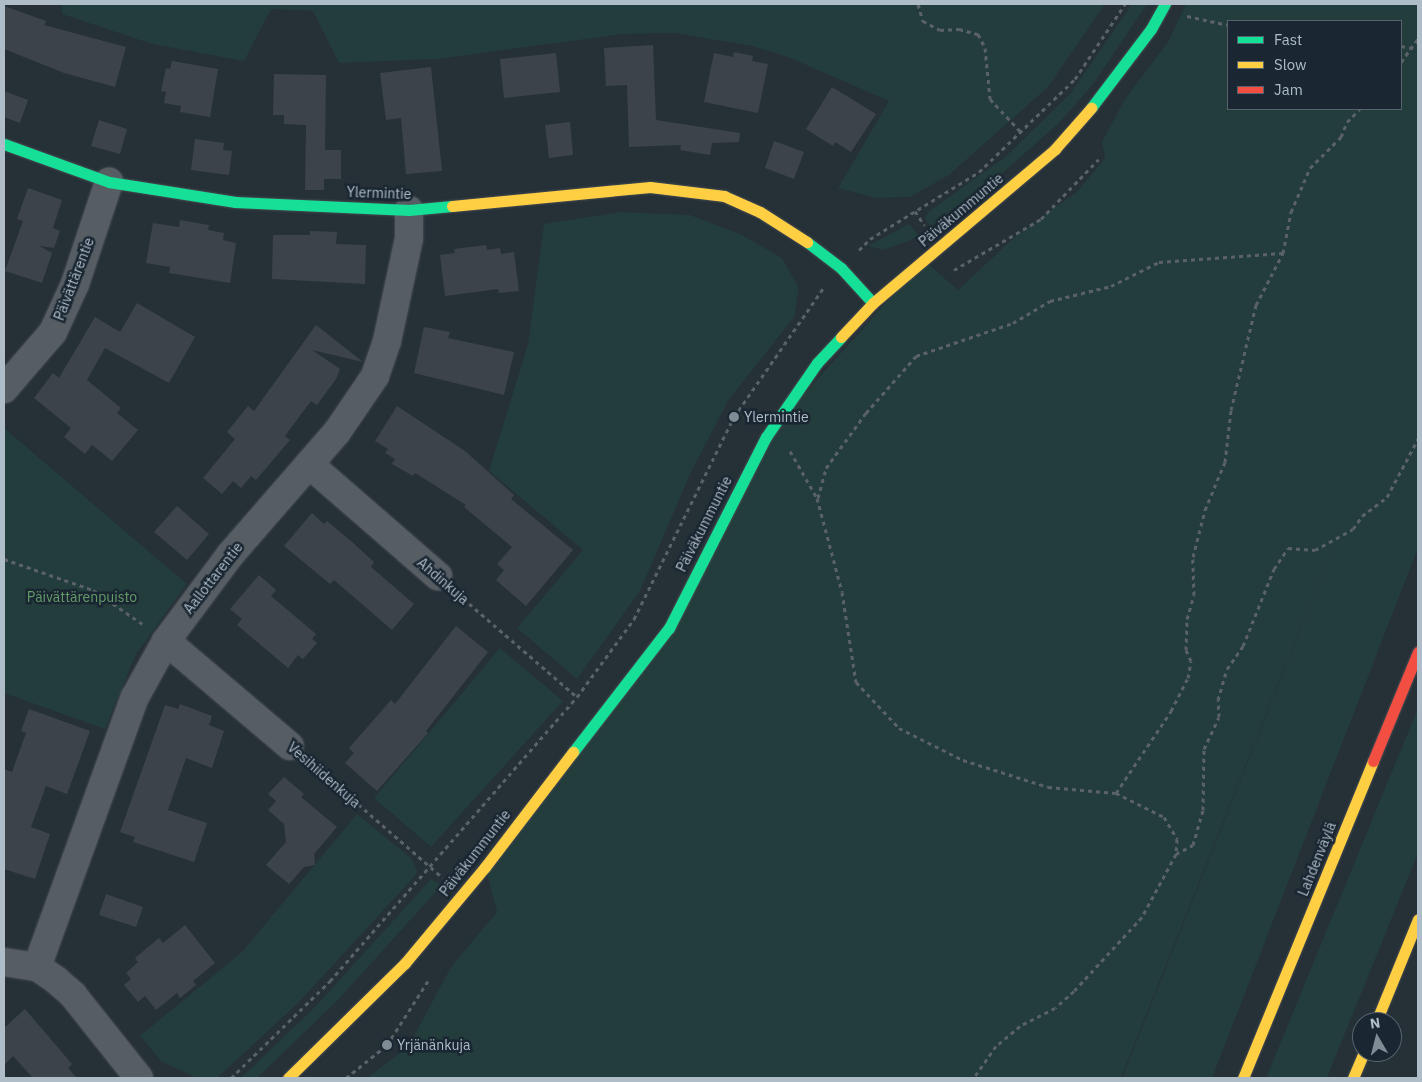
<!DOCTYPE html>
<meta charset="utf-8">
<style>
body{margin:0}
#map{position:relative;width:1422px;height:1082px;overflow:hidden;background:#263037;font-family:"IBM Plex Sans",sans-serif}
div>[style]{position:absolute}
[style*='--x']{left:calc(var(--x)*1px);top:calc(var(--y)*1px);width:calc(var(--w)*1px);rotate:calc(var(--a)*1deg)}
.green>*{inset:0;background:#233c3c}
.building>*{inset:0;background:#3c444a}
.path>*{height:3px;margin-top:-1.5px;transform-origin:0;background:repeating-linear-gradient(90deg,#5a6268 0 4px,transparent 0 8px)}
.roads{filter:drop-shadow(0 0 1px #454c51) drop-shadow(0 0 1px #454c51)}
.street>*{height:28px;margin:-14px;padding:0 14px;transform-origin:14px;border-radius:14px;background:#565e64}
.fast>*{height:11px;margin:-5.5px;padding:0 5.5px;transform-origin:5.5px;border-radius:5.5px;background:#16e098}
.slow>*{height:11px;margin:-5.5px;padding:0 5.5px;transform-origin:5.5px;border-radius:5.5px;background:#ffcf43}
.jam>*{height:11px;margin:-5.5px;padding:0 5.5px;transform-origin:5.5px;border-radius:5.5px;background:#f24e42}
.dots>*{width:14px;height:14px;translate:-50% -50%;box-sizing:border-box;border:2px solid #1a2732;border-radius:50%}
span{translate:-50% -50%;white-space:nowrap;text-align:center;line-height:1.15;-webkit-text-stroke:5px #1a2732;paint-order:stroke}
.street-label{font-size:14px;color:#afbdc9}
.poi-label{font-size:14px;color:#afbdc9}
.left{translate:0 -50%;text-align:left}
.park-label{font-size:14px;color:#649c68}
.frame{position:absolute;inset:0;border:5px solid #afbdc9;pointer-events:none}
.legend{position:absolute;left:1227px;top:20px;width:175px;height:90px;box-sizing:border-box;background:#1a2732;border:1px solid #56636e;margin:0;padding:6px 9px;list-style:none;font-size:15px;color:#afbdc9}
.legend li{display:flex;align-items:center;gap:10px;height:25px}
.legend b{width:25px;border:1px solid #56636e}
.north{position:absolute;left:1352px;top:1012px;width:50px;height:50px;box-sizing:border-box;background:#1a2732;border:1px solid #56636e;border-radius:50%;rotate:352deg;font-size:14px;font-weight:700;line-height:20px;text-align:center;color:#afbdc9}
.north::after{content:'';display:block;margin:auto;width:18px;height:22px;background:#7f8c96;clip-path:polygon(50% 0,100% 100%,50% 72%,0 100%)}
</style>
<div id="map">
<div class="green">
<div style="clip-path:polygon(61px 4px,1105px 4px,1048px 87px,949px 175px,910px 197px,876px 198px,838px 188px,889px 101px,788px 57px,752px 46px,674px 33px,623px 34px,437px 59px,339px 63px,313px 11px,271px 9px,244px 61px,152px 44px,62px 14px)"></div>
<div style="clip-path:polygon(1132px 4px,1147px 4px,1094px 83px,1058px 124px,979px 194px,930px 226px,925px 219px,928px 212px,1004px 158px,1070px 94px)"></div>
<div style="clip-path:polygon(evenodd,1186px 4px,1418px 4px,1418px 548px,1212px 1078px,1122px 1078px,1354px 494px,1121px 1078px,367px 1078px,408px 1047px,451px 967px,497px 912px,485px 867px,669px 628px,766px 437px,924px 260px,958px 290px,1020px 232px,1077px 192px,1105px 158px,1102px 142px,1125px 99px,1168px 42px,1186px 4px,1228px 21px,1401px 21px,1401px 109px,1228px 109px,1228px 21px)"></div>
<div style="clip-path:polygon(620px 212px,690px 215px,742px 235px,782px 258px,799px 288px,794px 317px,728px 401px,691px 472px,640px 591px,577px 679px,517px 628px,583px 550px,489px 471px,528px 344px,544px 224px)"></div>
<div style="clip-path:polygon(909px 224px,919px 235px,909px 241px,883px 250px,868px 246px)"></div>
<div style="clip-path:polygon(4px 428px,187px 584px,136px 654px,105px 729px,4px 693px)"></div>
<div style="clip-path:polygon(500px 648px,563px 701px,431px 847px,374px 798px)"></div>
<div style="clip-path:polygon(1418px 708px,1418px 853px,1327px 1078px,1266px 1078px)"></div>
<div style="clip-path:polygon(357px 814px,411px 858px,417px 870px,415px 876px,298px 1003px,217px 1078px,197px 1078px,162px 1062px,140px 1036px,242px 952px)"></div>
<div style="clip-path:polygon(431px 879px,442px 885px,338px 1000px,257px 1078px,241px 1078px,316px 1006px)"></div>
</div>
<div class="building">
<div style="clip-path:polygon(4px 6px,46px 21px,44px 25px,126px 47px,115px 87px,64px 73px,4px 49px)"></div>
<div style="clip-path:polygon(653px 45px,656px 120px,740px 133px,739px 142px,712px 143px,710px 155px,680px 150px,681px 145px,629px 147px,627px 85px,606px 86px,604px 48px)"></div>
<div style="clip-path:polygon(734px 52px,753px 56px,752px 61px,768px 64px,758px 113px,704px 102px,714px 53px,733px 57px)"></div>
<div style="clip-path:polygon(556px 53px,560px 92px,504px 98px,500px 59px)"></div>
<div style="clip-path:polygon(172px 61px,218px 69px,210px 117px,180px 112px,181px 106px,164px 103px,166px 92px,161px 91px,166px 68px,170px 69px)"></div>
<div style="clip-path:polygon(431px 67px,442px 171px,406px 174px,401px 118px,386px 120px,380px 73px)"></div>
<div style="clip-path:polygon(274px 74px,326px 75px,325px 150px,341px 150px,341px 179px,324px 179px,324px 190px,305px 190px,306px 125px,284px 124px,284px 115px,273px 115px)"></div>
<div style="clip-path:polygon(832px 87px,876px 114px,851px 152px,835px 142px,833px 146px,806px 129px)"></div>
<div style="clip-path:polygon(4px 91px,28px 100px,20px 123px,4px 117px)"></div>
<div style="clip-path:polygon(99px 120px,127px 129px,120px 154px,91px 146px)"></div>
<div style="clip-path:polygon(570px 122px,573px 155px,549px 158px,545px 125px)"></div>
<div style="clip-path:polygon(195px 139px,224px 143px,223px 150px,232px 151px,229px 175px,191px 170px)"></div>
<div style="clip-path:polygon(774px 141px,804px 152px,794px 179px,765px 168px)"></div>
<div style="clip-path:polygon(28px 188px,62px 200px,53px 228px,60px 231px,54px 248px,39px 246px,52px 253px,42px 283px,5px 271px,23px 221px,17px 219px)"></div>
<div style="clip-path:polygon(180px 220px,209px 225px,208px 230px,224px 233px,223px 240px,236px 243px,230px 283px,169px 273px,170px 267px,146px 263px,153px 223px,179px 227px)"></div>
<div style="clip-path:polygon(310px 231px,337px 232px,336px 244px,366px 245px,365px 284px,272px 279px,273px 235px,310px 235px)"></div>
<div style="clip-path:polygon(486px 245px,487px 250px,500px 248px,501px 254px,514px 252px,519px 291px,499px 293px,498px 289px,445px 296px,440px 255px,455px 253px,454px 249px)"></div>
<div style="clip-path:polygon(137px 303px,195px 337px,169px 383px,105px 348px,87px 380px,121px 408px,117px 413px,138px 430px,112px 461px,92px 445px,85px 454px,64px 437px,71px 428px,34px 398px,53px 373px,59px 378px,95px 317px,120px 332px)"></div>
<div style="clip-path:polygon(316px 325px,363px 362px,312px 350px,340px 369px,336px 379px,317px 405px,311px 401px,285px 436px,290px 440px,256px 480px,251px 476px,241px 488px,233px 481px,222px 494px,203px 478px,235px 439px,227px 432px,248px 406px,254px 411px)"></div>
<div style="clip-path:polygon(424px 327px,450px 332px,448px 338px,514px 352px,504px 395px,414px 373px)"></div>
<div style="clip-path:polygon(397px 406px,465px 451px,514px 495px,511px 499px,573px 550px,526px 606px,496px 580px,504px 570px,497px 564px,512px 547px,464px 507px,466px 505px,415px 473px,413px 476px,392px 464px,395px 459px,385px 453px,388px 449px,375px 441px)"></div>
<div style="clip-path:polygon(177px 506px,209px 534px,187px 560px,154px 532px)"></div>
<div style="clip-path:polygon(312px 513px,324px 524px,327px 521px,352px 542px,374px 562px,371px 567px,414px 604px,392px 630px,334px 580px,330px 584px,284px 546px)"></div>
<div style="clip-path:polygon(259px 575px,276px 590px,271px 596px,316px 634px,312px 639px,317px 643px,303px 659px,298px 655px,288px 668px,237px 625px,242px 619px,230px 609px)"></div>
<div style="clip-path:polygon(456px 626px,488px 652px,426px 731px,428px 733px,377px 791px,345px 763px,354px 753px,349px 748px,391px 700px,395px 704px)"></div>
<div style="clip-path:polygon(180px 704px,212px 716px,209px 725px,224px 731px,212px 768px,186px 758px,168px 810px,207px 823px,194px 862px,133px 842px,135px 837px,120px 832px,165px 705px,178px 709px)"></div>
<div style="clip-path:polygon(29px 709px,90px 731px,67px 794px,46px 786px,31px 827px,50px 834px,35px 879px,4px 869px,4px 769px,12px 772px,26px 733px,21px 731px)"></div>
<div style="clip-path:polygon(284px 777px,304px 794px,301px 797px,337px 827px,314px 854px,315px 865px,304px 867px,289px 884px,266px 865px,286px 842px,284px 824px,268px 810px,276px 801px,268px 794px)"></div>
<div style="clip-path:polygon(106px 894px,143px 907px,136px 927px,99px 915px)"></div>
<div style="clip-path:polygon(185px 925px,215px 963px,193px 981px,196px 985px,180px 998px,177px 993px,156px 1010px,145px 996px,138px 1002px,124px 985px,131px 979px,126px 973px,138px 962px,135px 958px,159px 938px,163px 943px)"></div>
<div style="clip-path:polygon(25px 1009px,72px 1064px,68px 1068px,77px 1078px,33px 1078px,13px 1056px,4px 1065px,4px 1028px)"></div>
</div>
<div class="path">
<div style="--x:918;--y:4;--w:18;--a:74"></div>
<div style="--x:923;--y:21;--w:19;--a:28"></div>
<div style="--x:940;--y:30;--w:19;--a:-3"></div>
<div style="--x:959;--y:29;--w:20;--a:15"></div>
<div style="--x:978;--y:34;--w:16;--a:63"></div>
<div style="--x:985;--y:48;--w:51;--a:84.4"></div>
<div style="--x:990;--y:99;--w:45;--a:46.8"></div>
<div style="--x:1187;--y:16;--w:42;--a:12.4"></div>
<div style="--x:1401;--y:46;--w:17;--a:10"></div>
<div style="--x:1401;--y:62;--w:29;--a:-54"></div>
<div style="--x:915;--y:211;--w:17;--a:57"></div>
<div style="--x:859;--y:250;--w:16;--a:-45"></div>
<div style="--x:870;--y:239;--w:128;--a:-31.6"></div>
<div style="--x:979;--y:172;--w:134;--a:-44.1"></div>
<div style="--x:1075;--y:79;--w:90;--a:-56.3"></div>
<div style="--x:954;--y:270;--w:101;--a:-30.4"></div>
<div style="--x:1041;--y:219;--w:83;--a:-46"></div>
<div style="--x:790;--y:451;--w:54;--a:60.1"></div>
<div style="--x:817;--y:498;--w:97;--a:75.1"></div>
<div style="--x:842;--y:592;--w:91;--a:81.2"></div>
<div style="--x:856;--y:682;--w:63;--a:46.9"></div>
<div style="--x:899;--y:728;--w:72;--a:26.6"></div>
<div style="--x:963;--y:760;--w:89;--a:17.6"></div>
<div style="--x:1048;--y:787;--w:68;--a:5"></div>
<div style="--x:1116;--y:793;--w:54;--a:26.6"></div>
<div style="--x:1164;--y:817;--w:26;--a:59"></div>
<div style="--x:1177;--y:839;--w:15;--a:94"></div>
<div style="--x:1176;--y:854;--w:72;--a:118.4"></div>
<div style="--x:1142;--y:917;--w:100;--a:132.6"></div>
<div style="--x:1074;--y:991;--w:25;--a:138"></div>
<div style="--x:1055;--y:1008;--w:39;--a:153"></div>
<div style="--x:1020;--y:1026;--w:31;--a:140"></div>
<div style="--x:996;--y:1046;--w:39;--a:125"></div>
<div style="--x:818;--y:498;--w:31;--a:-75"></div>
<div style="--x:826;--y:468;--w:68;--a:-54"></div>
<div style="--x:866;--y:413;--w:76;--a:-48.7"></div>
<div style="--x:916;--y:356;--w:102;--a:-18.8"></div>
<div style="--x:1013;--y:323;--w:43;--a:-30.7"></div>
<div style="--x:1050;--y:301;--w:63;--a:-13.8"></div>
<div style="--x:1111;--y:286;--w:54;--a:-26.6"></div>
<div style="--x:1159;--y:262;--w:124;--a:-4.2"></div>
<div style="--x:4;--y:559;--w:94;--a:19.2"></div>
<div style="--x:93;--y:590;--w:62;--a:34.5"></div>
<div style="--x:457;--y:593;--w:159;--a:40.9"></div>
<div style="--x:310;--y:762;--w:176;--a:41.1"></div>
<div style="--x:1116;--y:793;--w:99;--a:-56.1"></div>
<div style="--x:1171;--y:711;--w:37;--a:-63"></div>
<div style="--x:1188;--y:678;--w:17;--a:-80"></div>
<div style="--x:1191;--y:661;--w:12;--a:-114"></div>
<div style="--x:1186;--y:650;--w:31;--a:-88"></div>
<div style="--x:1187;--y:619;--w:25;--a:-74"></div>
<div style="--x:1194;--y:595;--w:38;--a:-92"></div>
<div style="--x:1193;--y:557;--w:49;--a:-75.7"></div>
<div style="--x:1205;--y:510;--w:52;--a:-67.4"></div>
<div style="--x:1225;--y:462;--w:52;--a:-83.4"></div>
<div style="--x:1231;--y:410;--w:108;--a:-76.6"></div>
<div style="--x:1256;--y:305;--w:59;--a:-62.6"></div>
<div style="--x:1283;--y:253;--w:42;--a:-79"></div>
<div style="--x:1291;--y:212;--w:48;--a:-66.6"></div>
<div style="--x:1310;--y:168;--w:44;--a:-45"></div>
<div style="--x:1341;--y:137;--w:16;--a:-68"></div>
<div style="--x:1347;--y:122;--w:18;--a:-45"></div>
<div style="--x:1176;--y:854;--w:19;--a:-28"></div>
<div style="--x:1193;--y:845;--w:36;--a:-74"></div>
<div style="--x:1203;--y:810;--w:61;--a:-89.1"></div>
<div style="--x:1204;--y:749;--w:35;--a:-65"></div>
<div style="--x:1219;--y:717;--w:17;--a:-93"></div>
<div style="--x:1218;--y:700;--w:32;--a:-74"></div>
<div style="--x:1227;--y:669;--w:28;--a:-55"></div>
<div style="--x:1243;--y:646;--w:83;--a:-68.1"></div>
<div style="--x:1274;--y:569;--w:25;--a:-56"></div>
<div style="--x:1288;--y:548;--w:27;--a:4"></div>
<div style="--x:1315;--y:550;--w:43;--a:-28.9"></div>
<div style="--x:1353;--y:529;--w:16;--a:-55"></div>
<div style="--x:1362;--y:516;--w:31;--a:-37"></div>
<div style="--x:1387;--y:497;--w:66;--a:-61.9"></div>
<div style="--x:231;--y:1078;--w:139;--a:-44.4"></div>
<div style="--x:330;--y:981;--w:376;--a:-49"></div>
<div style="--x:577;--y:697;--w:97;--a:-53.8"></div>
<div style="--x:634;--y:619;--w:225;--a:-63.7"></div>
<div style="--x:734;--y:417;--w:158;--a:-55.3"></div>
<div style="--x:346;--y:1078;--w:53;--a:-38.8"></div>
<div style="--x:387;--y:1045;--w:76;--a:-57.4"></div>
</div>
<div class="roads">
<div class="street">
<div style="--x:4;--y:389;--w:75;--a:-49.3"></div>
<div style="--x:53;--y:332;--w:53;--a:-65.4"></div>
<div style="--x:75;--y:284;--w:108;--a:-71.6"></div>
<div style="--x:309;--y:464;--w:171;--a:41"></div>
<div style="--x:166;--y:641;--w:162;--a:40.3"></div>
<div style="--x:4;--y:962;--w:33;--a:9"></div>
<div style="--x:37;--y:967;--w:23;--a:34"></div>
<div style="--x:56;--y:980;--w:23;--a:41"></div>
<div style="--x:73;--y:995;--w:106;--a:51.5"></div>
<div style="--x:37;--y:967;--w:287;--a:-70.1"></div>
<div style="--x:135;--y:697;--w:64;--a:-61"></div>
<div style="--x:166;--y:641;--w:107;--a:-53.3"></div>
<div style="--x:230;--y:555;--w:163;--a:-49"></div>
<div style="--x:337;--y:432;--w:68;--a:-55.8"></div>
<div style="--x:375;--y:376;--w:37;--a:-71"></div>
<div style="--x:387;--y:341;--w:105;--a:-77.9"></div>
<div style="--x:409;--y:238;--w:28;--a:-90"></div>
</div>
<div class="fast">
<div style="--x:1091;--y:108;--w:99;--a:-52.8"></div>
<div style="--x:1151;--y:29;--w:29;--a:-61"></div>
<div style="--x:4;--y:144;--w:112;--a:19.9"></div>
<div style="--x:109;--y:182;--w:128;--a:9"></div>
<div style="--x:235;--y:202;--w:174;--a:2.6"></div>
<div style="--x:409;--y:210;--w:43;--a:-5.3"></div>
<div style="--x:807;--y:242;--w:43;--a:37.4"></div>
<div style="--x:841;--y:268;--w:47;--a:47.6"></div>
<div style="--x:573;--y:752;--w:157;--a:-52.3"></div>
<div style="--x:669;--y:628;--w:214;--a:-63.1"></div>
<div style="--x:766;--y:437;--w:90;--a:-55.4"></div>
<div style="--x:817;--y:363;--w:35;--a:-47"></div>
</div>
<div class="slow">
<div style="--x:452;--y:206;--w:199;--a:-5.5"></div>
<div style="--x:650;--y:187;--w:75;--a:6.9"></div>
<div style="--x:724;--y:196;--w:39;--a:24"></div>
<div style="--x:760;--y:212;--w:56;--a:32.6"></div>
<div style="--x:841;--y:337;--w:47;--a:-46.7"></div>
<div style="--x:873;--y:303;--w:238;--a:-40.2"></div>
<div style="--x:1055;--y:149;--w:55;--a:-48.7"></div>
<div style="--x:1376;--y:1022;--w:111;--a:-67.8"></div>
<div style="--x:288;--y:1078;--w:164;--a:-44.5"></div>
<div style="--x:405;--y:963;--w:125;--a:-50.2"></div>
<div style="--x:485;--y:867;--w:145;--a:-52.6"></div>
<div style="--x:1243;--y:1078;--w:343;--a:-67.7"></div>
<div style="--x:1353;--y:1078;--w:28;--a:-67"></div>
</div>
<div class="jam">
<div style="--x:1373;--y:761;--w:118;--a:-67.6"></div>
</div>
</div>
<div class="dots">
<div style="left:734px;top:417px;background:#7f8c96"></div>
<div style="left:387px;top:1045px;background:#7f8c96"></div>
</div>
<div class="street-label">
<span style="left:379px;top:193px;rotate:2deg">Ylermintie</span>
<span style="left:961px;top:210px;rotate:-40deg">Päiväkummuntie</span>
<span style="left:74px;top:279px;rotate:-69deg">Päivättärentie</span>
<span style="left:704px;top:524px;rotate:-63deg">Päiväkummuntie</span>
<span style="left:213px;top:578px;rotate:-52deg">Aallottarentie</span>
<span style="left:443px;top:581px;rotate:41deg">Ahdinkuja</span>
<span style="left:324px;top:775px;rotate:41deg">Vesihiidenkuja</span>
<span style="left:475px;top:853px;rotate:-52deg">Päiväkummuntie</span>
<span style="left:1317px;top:859px;rotate:-68deg">Lahdenväylä</span>
</div>
<div class="poi-label">
<span class="left" style="left:744px;top:417px">Ylermintie</span>
<span class="left" style="left:397px;top:1045px">Yrjänänkuja</span>
</div>
<div class="park-label">
<span style="left:82px;top:597px">Päivättärenpuisto</span>
</div>
<div class="frame"></div>
<ul class="legend">
<li><b style="height:6px;background:#16e098"></b>Fast</li>
<li><b style="height:6px;background:#ffcf43"></b>Slow</li>
<li><b style="height:6px;background:#f24e42"></b>Jam</li>
</ul>
<div class="north">N</div>
</div>
